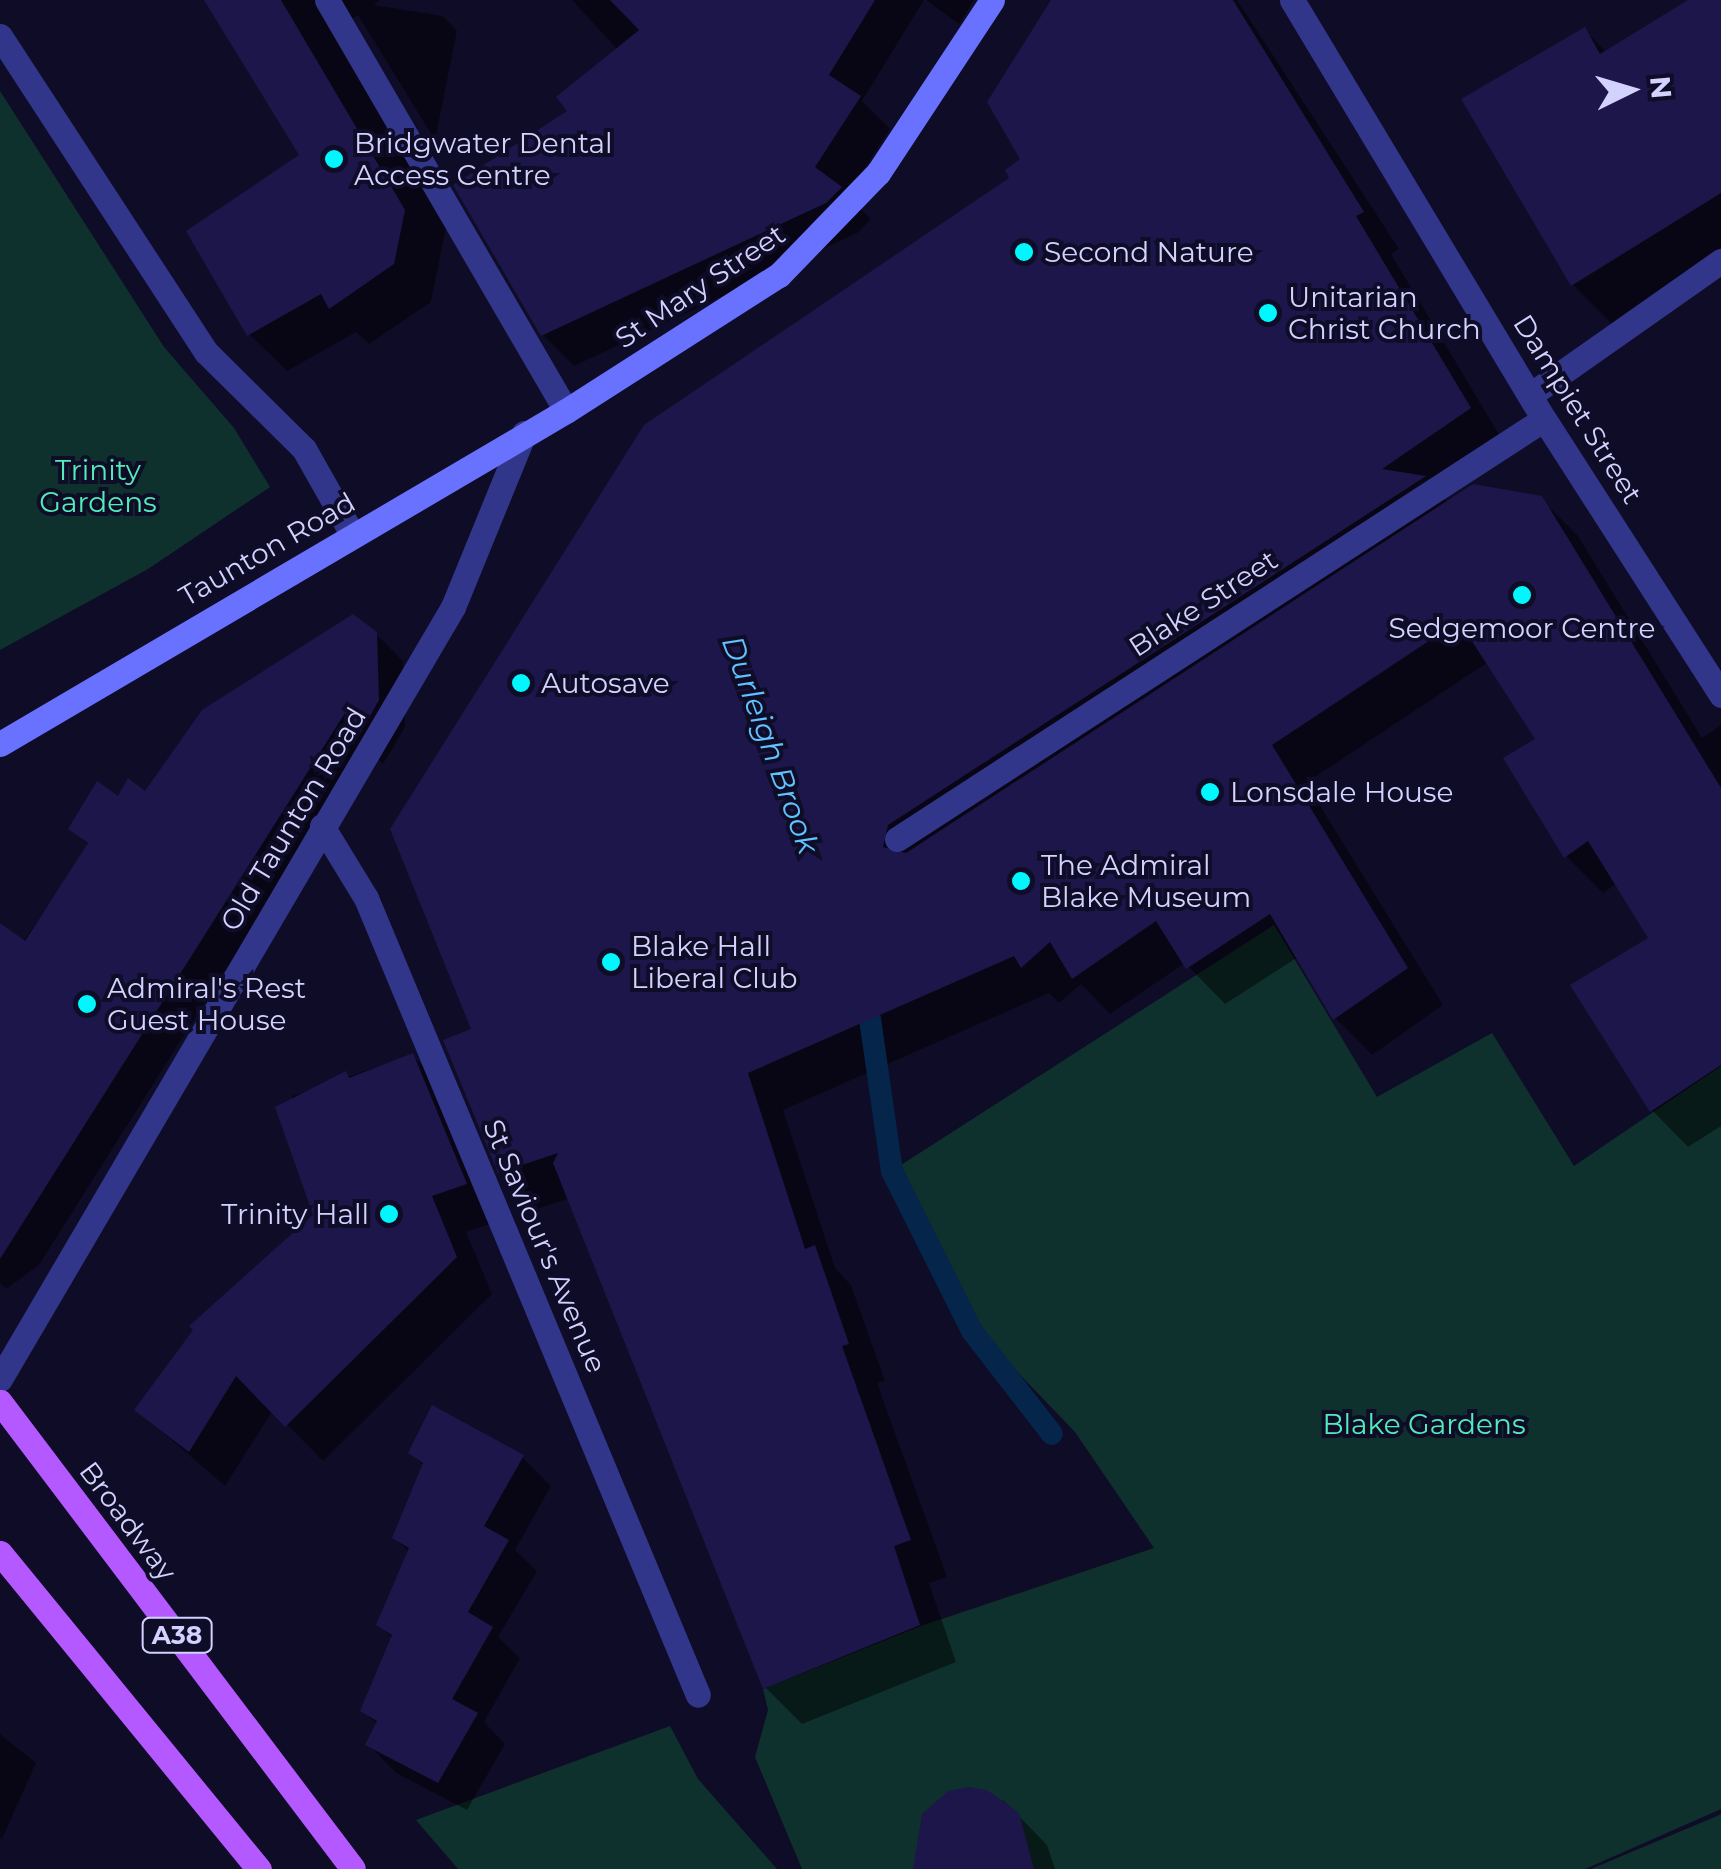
<!DOCTYPE html>
<style>
body{margin:0}
#map{position:relative;width:1721px;height:1869px;overflow:hidden;background:#0f0c27;font-family:Montserrat,sans-serif}
div>[style]{position:absolute}
[style*='--x']{left:calc(var(--x)*1px);top:calc(var(--y)*1px);width:calc(var(--w)*1px);rotate:calc(var(--a)*1deg)}
.green>*{inset:0;background:#0f312d}
.shadow>*{inset:0;background:#0007}
.stream>*{height:22px;margin:-11px;padding:0 11px;transform-origin:11px;border-radius:11px;background:#06254b}
.building>*{inset:0;background:#1d164a}
.lane>*{height:25px;margin:-12.5px;padding:0 12.5px;transform-origin:12.5px;border-radius:12.5px;background:#32368b}
.street>*{height:25px;margin:-12.5px;padding:0 12.5px;transform-origin:12.5px;border-radius:12.5px;background:#32368b}
.secondary>*{height:25px;margin:-12.5px;padding:0 12.5px;transform-origin:12.5px;border-radius:12.5px;background:#6971ff}
.primary>*{height:25px;margin:-12.5px;padding:0 12.5px;transform-origin:12.5px;border-radius:12.5px;background:#b459ff}
.dots>*{width:28px;height:28px;translate:-50% -50%;box-sizing:border-box;border:5px solid #0f0c27;border-radius:50%}
span{translate:-50% -50%;white-space:nowrap;text-align:center;line-height:1.15;-webkit-text-stroke:8px #0f0c27;paint-order:stroke}
.shield-label span{padding:2px 8px;background:#0f0c27;border:2px solid;border-radius:8px;-webkit-text-stroke-width:0}
.shield-label{font-size:25px;color:#d3d2ff;font-weight:700}
.poi-label{font-size:28px;color:#d3d2ff}
.left{translate:0 -50%;text-align:left}
.right{translate:-100% -50%;text-align:right}
.street-label{font-size:28px;color:#d3d2ff}
.park-label{font-size:28px;color:#50ecb9}
.water-label{font-size:30px;color:#60c2ff;font-style:italic}
.north{position:absolute;left:1581px;top:40px;width:100px;height:100px;-webkit-text-stroke:8px #0f0c27;paint-order:stroke;rotate:85deg;font-size:28px;font-weight:700;line-height:40px;text-align:center;color:#d3d2ff}
.north::after{content:'';display:block;margin:auto;width:35px;height:45px;background:#d3d2ff;clip-path:polygon(50% 0,100% 100%,50% 72%,0 100%)}
</style>
<div id="map">
<div class="green">
<div style="clip-path:polygon(0 91px,164px 347px,234px 428px,270px 487px,148px 569px,0 650px)"></div>
<div style="clip-path:polygon(1274px 925px,1377px 1097px,1492px 1033px,1574px 1166px,1721px 1066px,1721px 1809px,1585px 1869px,802px 1869px,755px 1757px,768px 1710px,763px 1689px,921px 1626px,1154px 1548px,1075px 1432px,983px 1336px,901px 1165px)"></div>
<div style="clip-path:polygon(670px 1726px,698px 1779px,777px 1869px,458px 1869px,416px 1820px)"></div>
<div style="clip-path:polygon(1721px 1814px,1721px 1869px,1591px 1869px,1717px 1816px)"></div>
</div>
<div class="shadow">
<div style="clip-path:polygon(207px 0,380px 0,374px 5px,443px 16px,457px 31px,435px 140px,358px 15px,343px 25px,448px 217px,431px 302px,369px 344px,356px 332px,287px 371px,249px 334px,302px 156px)"></div>
<div style="clip-path:polygon(572px 0,924px 0,862px 101px,890px 129px,847px 195px,871px 219px,857px 233px,574px 366px,543px 335px,571px 111px,618px 50px)"></div>
<div style="clip-path:polygon(926px 0,974px 0,959px 24px)"></div>
<div style="clip-path:polygon(1054px 0,1237px 0,1399px 249px,1391px 254px,1506px 446px,1438px 492px,1449px 503px,1541px 499px,1578px 536px,1702px 738px,1721px 725px,1721px 1126px,1688px 1147px,1652px 1110px,1651px 939px,1617px 883px,1603px 893px,1566px 856px,1539px 740px,1488px 662px,1306px 783px,1443px 1005px,1372px 1055px,1335px 1018px,1298px 957px,1225px 1004px,1185px 963px,1110px 1014px,1081px 984px,1059px 1003px,1049px 993px,783px 1110px,835px 1268px,851px 1285px,885px 1381px,877px 1383px,947px 1577px,929px 1583px,956px 1662px,802px 1724px,766px 1688px,570px 1198px,537px 1209px,500px 1172px,474px 1031px,1024px 160px)"></div>
<div style="clip-path:polygon(1693px 0,1721px 0,1721px 276px,1624px 336px,1573px 285px,1464px 100px,1585px 30px,1607px 53px)"></div>
<div style="clip-path:polygon(376px 634px,403px 661px,405px 727px,383px 764px,366px 747px,39px 1265px,6px 1289px,0 1283px,0 975px,89px 846px,71px 828px,118px 799px,146px 795px)"></div>
<div style="clip-path:polygon(412px 1055px,448px 1092px,502px 1220px,466px 1232px,492px 1294px,323px 1461px,273px 1410px,225px 1486px,137px 1410px,316px 1216px,292px 1096px)"></div>
<div style="clip-path:polygon(411px 1453px,522px 1457px,551px 1486px,515px 1550px,537px 1571px,498px 1637px,520px 1658px,484px 1722px,505px 1744px,467px 1810px,396px 1773px,368px 1744px,378px 1725px,363px 1711px,393px 1639px,379px 1625px,409px 1552px,395px 1538px,425px 1467px)"></div>
<div style="clip-path:polygon(0 1734px,36px 1763px,2px 1839px,0 1838px)"></div>
<div style="clip-path:polygon(968px 1790px,1004px 1801px,1047px 1845px,1055px 1869px,925px 1869px)"></div>
</div>
<div class="stream">
<div style="--x:870;--y:1019;--w:154;--a:81.8"></div>
<div style="--x:892;--y:1171;--w:179;--a:63.4"></div>
<div style="--x:972;--y:1331;--w:130;--a:52.2"></div>
</div>
<div class="building">
<div style="clip-path:polygon(204px 0,281px 0,405px 210px,394px 264px,329px 309px,321px 294px,247px 336px,186px 231px,299px 155px)"></div>
<div style="clip-path:polygon(610px 0,875px 0,829px 75px,861px 96px,815px 167px,842px 187px,826px 203px,541px 336px,453px 185px,567px 111px,556px 97px,639px 30px)"></div>
<div style="clip-path:polygon(1051px 0,1233px 0,1364px 212px,1356px 216px,1471px 408px,1382px 469px,1426px 476px,888px 825px,883px 847px,906px 853px,1473px 484px,1542px 496px,1721px 788px,1721px 1065px,1650px 1112px,1570px 985px,1648px 938px,1588px 841px,1564px 858px,1503px 758px,1535px 739px,1459px 621px,1272px 745px,1408px 968px,1333px 1020px,1270px 914px,1186px 969px,1156px 921px,1072px 979px,1050px 942px,1021px 968px,1014px 956px,748px 1073px,805px 1249px,815px 1245px,849px 1344px,842px 1346px,911px 1540px,894px 1546px,920px 1625px,763px 1689px,553px 1163px,558px 1153px,498px 1173px,443px 1040px,471px 1029px,390px 829px,644px 425px,1009px 178px,1005px 170px,1020px 159px,987px 102px)"></div>
<div style="clip-path:polygon(1688px 0,1721px 0,1721px 193px,1571px 286px,1461px 99px,1585px 27px,1600px 54px)"></div>
<div style="clip-path:polygon(353px 614px,377px 632px,379px 700px,356px 741px,345px 713px,0 1259px,0 923px,25px 941px,88px 843px,68px 829px,97px 781px,118px 796px,128px 778px,145px 791px,202px 710px)"></div>
<div style="clip-path:polygon(413px 1053px,467px 1184px,432px 1196px,457px 1257px,285px 1427px,236px 1376px,189px 1452px,134px 1410px,193px 1330px,189px 1326px,313px 1215px,275px 1107px,346px 1071px,349px 1078px)"></div>
<div style="clip-path:polygon(432px 1405px,524px 1455px,484px 1526px,509px 1540px,468px 1612px,493px 1627px,452px 1699px,478px 1713px,438px 1783px,365px 1745px,377px 1721px,360px 1711px,392px 1635px,376px 1625px,409px 1548px,392px 1538px,423px 1463px,408px 1453px)"></div>
<div style="clip-path:polygon(968px 1787px,987px 1790px,1019px 1813px,1034px 1869px,913px 1869px,922px 1814px,948px 1791px)"></div>
</div>
<div class="lane">
<div style="--x:327;--y:0;--w:475;--a:59.8"></div>
</div>
<div class="street">
<div style="--x:1292;--y:0;--w:489;--a:59"></div>
<div style="--x:1544;--y:419;--w:328;--a:57.3"></div>
<div style="--x:0;--y:36;--w:377;--a:56.9"></div>
<div style="--x:206;--y:352;--w:138;--a:44.7"></div>
<div style="--x:304;--y:449;--w:98;--a:60.5"></div>
<div style="--x:1533;--y:393;--w:230;--a:-35.1"></div>
<div style="--x:322;--y:826;--w:84;--a:58.6"></div>
<div style="--x:366;--y:898;--w:863;--a:67.39"></div>
<div style="--x:897;--y:839;--w:771;--a:-32.99"></div>
<div style="--x:0;--y:1379;--w:895;--a:-59.6"></div>
<div style="--x:453;--y:607;--w:188;--a:-67.8"></div>
</div>
<div class="secondary">
<div style="--x:0;--y:744;--w:657;--a:-30.47"></div>
<div style="--x:566;--y:411;--w:253;--a:-32.6"></div>
<div style="--x:779;--y:275;--w:142;--a:-45.9"></div>
<div style="--x:878;--y:173;--w:207;--a:-56.6"></div>
</div>
<div class="primary">
<div style="--x:0;--y:1402;--w:585;--a:52.91"></div>
<div style="--x:0;--y:1553;--w:409;--a:50.7"></div>
</div>
<div class="dots">
<div style="left:334px;top:159px;background:#00f7fd"></div>
<div style="left:1024px;top:252px;background:#00f7fd"></div>
<div style="left:1268px;top:313px;background:#00f7fd"></div>
<div style="left:1522px;top:595px;background:#00f7fd"></div>
<div style="left:521px;top:683px;background:#00f7fd"></div>
<div style="left:1210px;top:792px;background:#00f7fd"></div>
<div style="left:1021px;top:881px;background:#00f7fd"></div>
<div style="left:611px;top:962px;background:#00f7fd"></div>
<div style="left:87px;top:1004px;background:#00f7fd"></div>
<div style="left:389px;top:1214px;background:#00f7fd"></div>
</div>
<div class="shield-label">
<span style="left:177px;top:1635px">A38</span>
</div>
<div class="poi-label">
<span class="left" style="left:354px;top:159px">Bridgwater Dental<br>Access Centre</span>
<span class="left" style="left:1044px;top:252px">Second Nature</span>
<span class="left" style="left:1288px;top:313px">Unitarian<br>Christ Church</span>
<span style="left:1522px;top:628px">Sedgemoor Centre</span>
<span class="left" style="left:541px;top:683px">Autosave</span>
<span class="left" style="left:1230px;top:792px">Lonsdale House</span>
<span class="left" style="left:1041px;top:881px">The Admiral<br>Blake Museum</span>
<span class="left" style="left:631px;top:962px">Blake Hall<br>Liberal Club</span>
<span class="left" style="left:107px;top:1004px">Admiral's Rest<br>Guest House</span>
<span class="right" style="left:369px;top:1214px">Trinity Hall</span>
</div>
<div class="street-label">
<span style="left:700px;top:286px;rotate:-34deg">St Mary Street</span>
<span style="left:1578px;top:409px;rotate:58deg">Dampiet Street</span>
<span style="left:267px;top:549px;rotate:-30deg">Taunton Road</span>
<span style="left:1203px;top:603px;rotate:-33deg">Blake Street</span>
<span style="left:293px;top:819px;rotate:-59deg">Old Taunton Road</span>
<span style="left:545px;top:1246px;rotate:67deg">St Saviour's Avenue</span>
<span style="left:128px;top:1521px;rotate:53deg">Broadway</span>
</div>
<div class="park-label">
<span style="left:98px;top:486px">Trinity<br>Gardens</span>
<span style="left:1424px;top:1424px">Blake Gardens</span>
</div>
<div class="water-label">
<span style="left:770px;top:745px;rotate:70deg">Durleigh Brook</span>
</div>
<div class="north">N</div>
</div>
